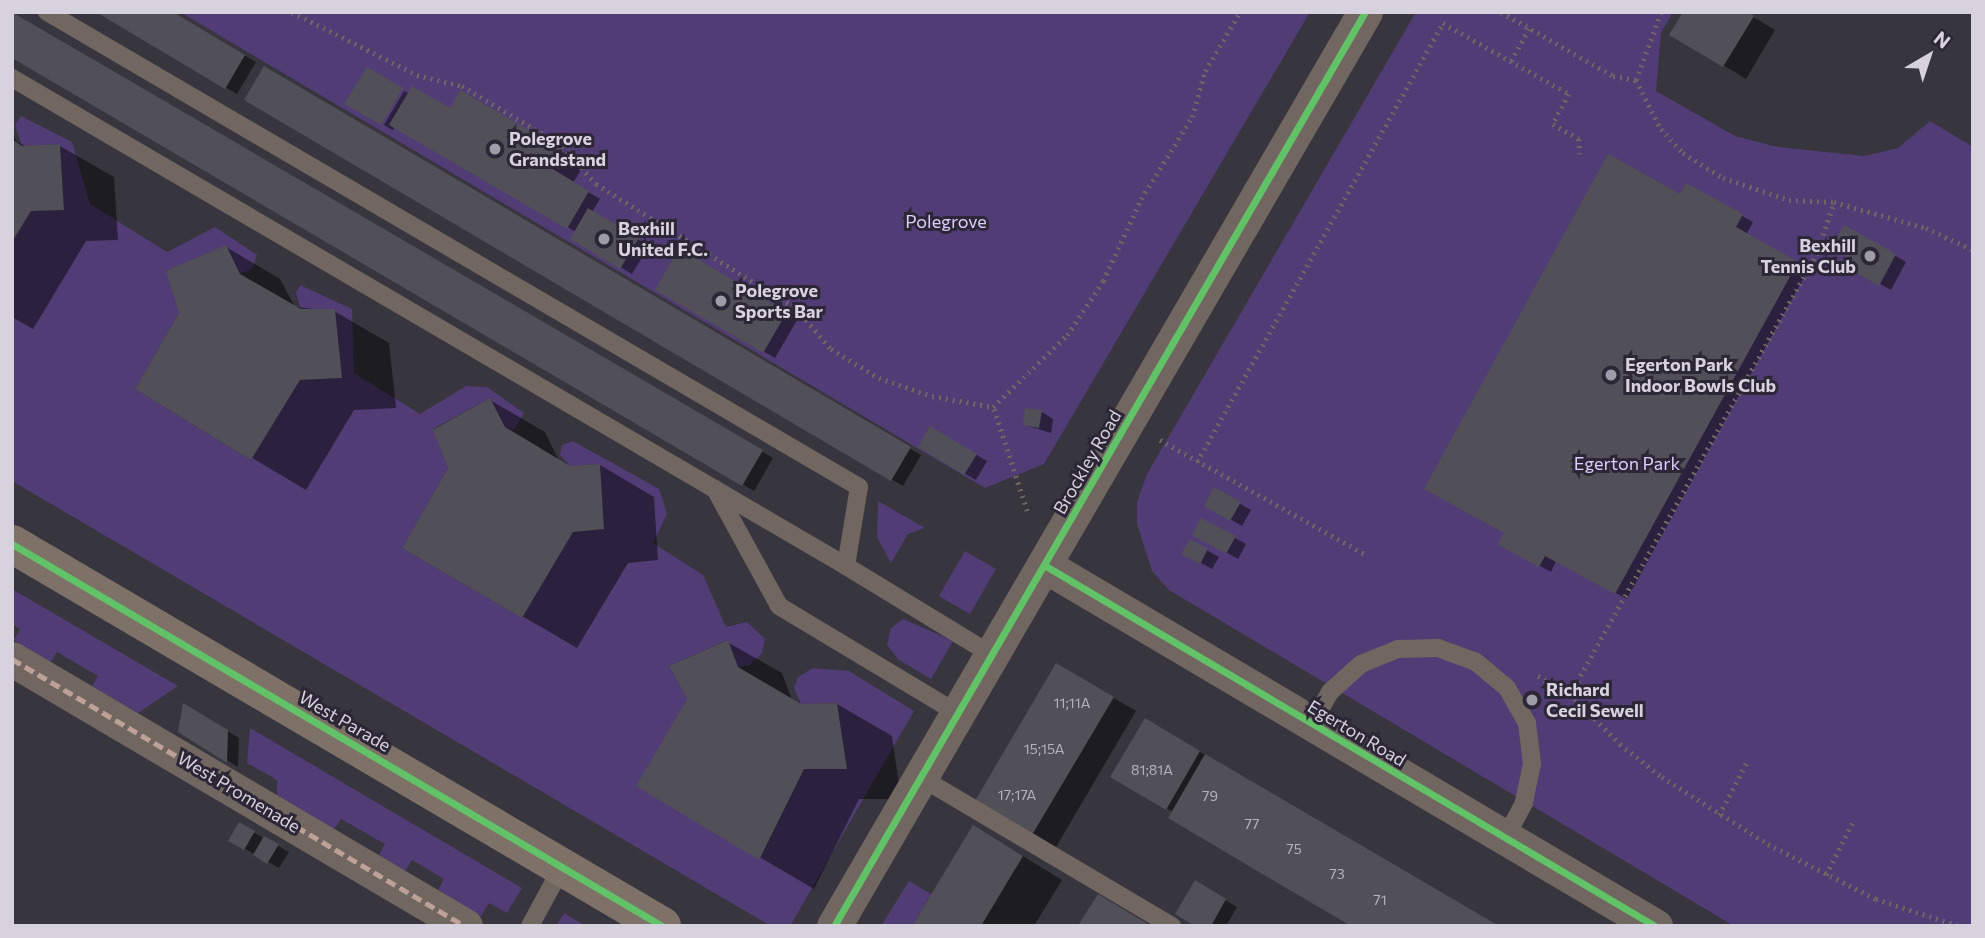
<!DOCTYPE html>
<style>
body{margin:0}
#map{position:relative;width:1985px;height:938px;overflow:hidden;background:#37353e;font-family:Commissioner,sans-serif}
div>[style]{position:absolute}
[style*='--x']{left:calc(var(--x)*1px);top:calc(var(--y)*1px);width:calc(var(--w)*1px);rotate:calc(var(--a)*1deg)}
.green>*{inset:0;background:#523c75}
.shadow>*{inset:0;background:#0007}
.building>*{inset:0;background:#514f57}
.path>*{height:4.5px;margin-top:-2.25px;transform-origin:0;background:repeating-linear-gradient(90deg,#6d6663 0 2px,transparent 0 7px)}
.lane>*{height:18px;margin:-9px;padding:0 9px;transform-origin:9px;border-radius:9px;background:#716760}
.street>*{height:35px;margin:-17.5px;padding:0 17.5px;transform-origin:17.5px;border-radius:17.5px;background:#716760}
.secondary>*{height:38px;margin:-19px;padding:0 19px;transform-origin:19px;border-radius:19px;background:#7e7268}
.quiet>*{height:5px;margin-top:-2.5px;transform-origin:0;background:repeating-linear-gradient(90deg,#bda197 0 10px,transparent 0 15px)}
.cycleway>*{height:7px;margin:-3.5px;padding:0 3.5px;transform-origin:3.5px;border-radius:3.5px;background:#61c268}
.dots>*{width:19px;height:19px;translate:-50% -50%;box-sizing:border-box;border:4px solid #2c2737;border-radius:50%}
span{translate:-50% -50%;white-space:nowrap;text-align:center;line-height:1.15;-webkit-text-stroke:6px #2c2737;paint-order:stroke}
.number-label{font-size:14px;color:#b5b2bc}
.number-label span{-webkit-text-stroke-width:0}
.poi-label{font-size:18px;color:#d6d3de;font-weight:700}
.left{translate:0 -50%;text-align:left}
.right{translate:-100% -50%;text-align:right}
.park-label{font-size:18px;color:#dccefc}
.street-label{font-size:18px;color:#d6d3de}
.frame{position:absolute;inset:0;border:14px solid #d6d3de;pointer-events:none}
.north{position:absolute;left:1894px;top:21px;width:70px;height:70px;-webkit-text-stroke:5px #2c2737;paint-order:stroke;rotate:39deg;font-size:19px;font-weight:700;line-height:28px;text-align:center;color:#d6d3de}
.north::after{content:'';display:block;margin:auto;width:24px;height:32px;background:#d6d3de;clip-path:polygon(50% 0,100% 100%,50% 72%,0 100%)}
</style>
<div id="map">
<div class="green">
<div style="clip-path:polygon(180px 12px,1310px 12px,1044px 464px,985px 488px)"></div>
<div style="clip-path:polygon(1416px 12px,1673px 12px,1661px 33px,1656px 91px,1735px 136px,1778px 147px,1864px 156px,1898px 148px,1930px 121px,1973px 147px,1973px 926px,1734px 926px,1169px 590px,1152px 571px,1137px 524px,1137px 502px,1147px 474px)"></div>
<div style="clip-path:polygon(21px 116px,72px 142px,90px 204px,167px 252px,215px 227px,257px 255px,252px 269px,240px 274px,226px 245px,167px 271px,179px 313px,135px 389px,251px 460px,300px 380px,342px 378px,335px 310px,301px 309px,296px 293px,300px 285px,352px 309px,354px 373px,420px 414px,466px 386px,487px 387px,524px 413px,514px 430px,505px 427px,490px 398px,433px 429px,448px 468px,402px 548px,522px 618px,573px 532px,603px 529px,600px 464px,570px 466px,560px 455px,562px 445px,573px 441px,659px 489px,667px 514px,653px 543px,703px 575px,726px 627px,747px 622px,765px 639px,762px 653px,750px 665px,738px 667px,727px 640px,669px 666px,687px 699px,637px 786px,759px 859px,804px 769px,847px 768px,837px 703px,801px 704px,794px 688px,798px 677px,813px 668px,849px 671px,914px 711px,790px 926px,771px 926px,12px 481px,12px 242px,31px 211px,64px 209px,60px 144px,22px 146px,15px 125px)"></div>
<div style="clip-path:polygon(878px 501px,925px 528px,908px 534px,891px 563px,877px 537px)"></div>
<div style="clip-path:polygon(965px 551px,996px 569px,970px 614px,939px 596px)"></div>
<div style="clip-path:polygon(12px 589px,178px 686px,138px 713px,92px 686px,98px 676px,57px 652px,51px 662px,14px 640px,20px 629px,12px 624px)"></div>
<div style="clip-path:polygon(903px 619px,953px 641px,931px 679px,899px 660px,887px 645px,891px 628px)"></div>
<div style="clip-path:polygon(250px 728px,522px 888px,507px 913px,489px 903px,481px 916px,438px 890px,444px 879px,412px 860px,405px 871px,379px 855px,385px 844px,341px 819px,334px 829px,277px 795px,277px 780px,247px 763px)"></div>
<div style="clip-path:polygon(909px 881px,931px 894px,912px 926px,881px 926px)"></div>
<div style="clip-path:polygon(564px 913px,577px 921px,586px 926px,556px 926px)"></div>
</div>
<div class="shadow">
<div style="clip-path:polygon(12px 12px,773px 458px,754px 491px,12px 56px)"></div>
<div style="clip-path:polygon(99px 12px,170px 12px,256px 62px,237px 94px)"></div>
<div style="clip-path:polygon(1745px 12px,1775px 30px,1746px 79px,1672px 34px)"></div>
<div style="clip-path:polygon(265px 68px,921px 455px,903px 486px,247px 100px)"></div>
<div style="clip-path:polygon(404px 91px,450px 111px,461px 92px,584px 165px,573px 183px,600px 199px,592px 212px,649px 246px,632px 274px,572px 238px,576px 232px,396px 126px,393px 130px,384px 125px)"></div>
<div style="clip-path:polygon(12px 130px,16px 141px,26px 147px,60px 146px,114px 177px,118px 240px,86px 241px,33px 329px,12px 317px)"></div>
<div style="clip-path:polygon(1687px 185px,1753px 222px,1746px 235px,1808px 270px,1627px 599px,1556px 561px,1551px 572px,1525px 558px)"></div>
<div style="clip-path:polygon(1845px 227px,1906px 262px,1891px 290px,1846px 265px,1850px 257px)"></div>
<div style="clip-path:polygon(226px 247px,280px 279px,295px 307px,334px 311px,389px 343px,396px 408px,354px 410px,306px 490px,137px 389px)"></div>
<div style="clip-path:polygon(680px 250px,797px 320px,775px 358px,657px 289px)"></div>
<div style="clip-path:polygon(490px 400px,545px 432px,559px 461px,570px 467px,600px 465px,654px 497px,658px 560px,628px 563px,577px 648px,404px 547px)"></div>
<div style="clip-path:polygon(1042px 412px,1053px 419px,1051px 433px,1025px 425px)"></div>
<div style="clip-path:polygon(931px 428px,987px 461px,976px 480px,920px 447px)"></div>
<div style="clip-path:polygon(1215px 490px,1251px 510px,1242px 526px,1206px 505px)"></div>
<div style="clip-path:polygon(1202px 520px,1246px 544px,1238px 559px,1194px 534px)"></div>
<div style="clip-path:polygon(1191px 541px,1219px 557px,1212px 569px,1184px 553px)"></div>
<div style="clip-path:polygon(727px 642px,782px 673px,792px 700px,802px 705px,837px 704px,892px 736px,901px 799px,859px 799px,814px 889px,639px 786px)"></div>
<div style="clip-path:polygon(1057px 665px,1136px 711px,1056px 847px,978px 800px)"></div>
<div style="clip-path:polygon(184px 706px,239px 738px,238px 767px,180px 731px)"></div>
<div style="clip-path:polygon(1146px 720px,1496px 926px,1173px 812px,1112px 776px)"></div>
<div style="clip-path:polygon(240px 825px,289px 852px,279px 868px,231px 841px)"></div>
<div style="clip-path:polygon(1013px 850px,1062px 880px,1034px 926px,914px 926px)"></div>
<div style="clip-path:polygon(1196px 883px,1237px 907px,1226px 926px,1198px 926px)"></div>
<div style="clip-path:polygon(1082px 924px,1148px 926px,1085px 926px)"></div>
</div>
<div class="building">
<div style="clip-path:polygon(12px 12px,763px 450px,742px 486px,12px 58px)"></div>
<div style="clip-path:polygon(96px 12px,173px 12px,245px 55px,225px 89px)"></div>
<div style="clip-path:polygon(1683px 12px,1748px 12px,1754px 16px,1723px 67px,1669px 35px)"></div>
<div style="clip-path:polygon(264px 66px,911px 447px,891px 481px,244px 100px)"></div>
<div style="clip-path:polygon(367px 67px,403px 88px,381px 125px,344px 104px)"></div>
<div style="clip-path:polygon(412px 86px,450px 108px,460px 90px,563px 150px,551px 168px,589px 191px,567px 229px,389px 125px)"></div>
<div style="clip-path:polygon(12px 139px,22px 146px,60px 144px,64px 210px,31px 211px,12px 242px)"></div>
<div style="clip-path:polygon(1608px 154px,1680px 194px,1686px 183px,1743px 214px,1736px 227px,1798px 262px,1615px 594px,1545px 556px,1539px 567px,1511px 552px,1498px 544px,1504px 533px,1424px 489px)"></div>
<div style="clip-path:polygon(588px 208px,639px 238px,620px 269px,570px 239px)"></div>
<div style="clip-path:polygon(1844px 225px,1896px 254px,1879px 286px,1843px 265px,1848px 258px,1831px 248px)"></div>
<div style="clip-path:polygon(226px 245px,240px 274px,301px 309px,335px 309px,342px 378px,300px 380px,251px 460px,135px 389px,179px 313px,166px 271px)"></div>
<div style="clip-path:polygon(679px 248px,787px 312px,763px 353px,655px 290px)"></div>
<div style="clip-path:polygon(490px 398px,505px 427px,570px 466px,600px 464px,604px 529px,573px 532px,522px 618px,402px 548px,448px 468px,433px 430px)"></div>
<div style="clip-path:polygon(1025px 408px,1042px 410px,1039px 428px,1023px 425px)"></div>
<div style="clip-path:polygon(930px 426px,977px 454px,964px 475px,918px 447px)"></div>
<div style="clip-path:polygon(1214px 487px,1241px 502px,1230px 521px,1204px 506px)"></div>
<div style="clip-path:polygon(1201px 518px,1236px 536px,1226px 554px,1192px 535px)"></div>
<div style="clip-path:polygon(1190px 539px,1208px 549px,1200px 564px,1181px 554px)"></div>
<div style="clip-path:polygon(728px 640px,738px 667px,801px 704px,837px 703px,847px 769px,804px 769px,759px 860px,636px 786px,687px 699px,669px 666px)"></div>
<div style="clip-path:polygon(1056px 663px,1114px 697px,1032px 835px,975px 801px)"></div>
<div style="clip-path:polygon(183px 703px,228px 730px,227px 763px,178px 732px)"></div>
<div style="clip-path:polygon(1145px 718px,1200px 751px,1166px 810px,1110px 777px)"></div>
<div style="clip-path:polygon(1205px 754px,1465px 906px,1499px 926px,1351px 926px,1254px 869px,1168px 818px)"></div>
<div style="clip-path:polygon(239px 822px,255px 831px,244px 850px,228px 841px)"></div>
<div style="clip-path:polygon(973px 825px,1023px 856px,981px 926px,912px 926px)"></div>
<div style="clip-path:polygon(264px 836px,279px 844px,267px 864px,253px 855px)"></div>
<div style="clip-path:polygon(1195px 880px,1226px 899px,1211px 926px,1195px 926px,1175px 914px)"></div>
<div style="clip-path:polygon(1098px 894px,1151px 926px,1079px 924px)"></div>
</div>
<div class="path">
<div style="--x:292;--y:12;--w:140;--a:26.7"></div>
<div style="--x:417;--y:75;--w:46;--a:13.7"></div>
<div style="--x:462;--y:86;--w:117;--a:30.7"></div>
<div style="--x:563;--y:146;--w:50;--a:49"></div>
<div style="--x:596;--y:184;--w:237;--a:31.9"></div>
<div style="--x:797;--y:309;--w:52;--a:49.6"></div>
<div style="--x:831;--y:349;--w:56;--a:31.1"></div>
<div style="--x:879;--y:378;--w:56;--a:18.8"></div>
<div style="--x:932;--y:396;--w:62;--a:10.2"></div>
<div style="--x:1501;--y:12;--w:129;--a:29.7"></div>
<div style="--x:1613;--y:76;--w:23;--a:10"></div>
<div style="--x:1636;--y:80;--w:55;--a:63"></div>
<div style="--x:1661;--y:129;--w:33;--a:47"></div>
<div style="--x:1683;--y:153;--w:47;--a:32"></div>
<div style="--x:1723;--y:178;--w:70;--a:18.4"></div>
<div style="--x:1789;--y:200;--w:45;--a:2.5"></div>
<div style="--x:1834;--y:202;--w:96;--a:15.8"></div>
<div style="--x:1926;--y:228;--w:52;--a:25.1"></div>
<div style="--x:1511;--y:61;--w:38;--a:-61"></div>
<div style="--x:1636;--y:80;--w:72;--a:-69.8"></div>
<div style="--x:1160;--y:440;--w:237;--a:29.1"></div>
<div style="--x:1197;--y:462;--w:503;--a:-60.74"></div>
<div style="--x:1443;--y:23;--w:145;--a:29.4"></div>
<div style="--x:1569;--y:94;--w:34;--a:118"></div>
<div style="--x:1553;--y:124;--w:30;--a:30"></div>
<div style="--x:1579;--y:139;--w:15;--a:86"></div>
<div style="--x:1027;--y:511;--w:109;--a:-108.1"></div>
<div style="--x:993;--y:407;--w:103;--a:-44.2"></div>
<div style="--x:1067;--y:335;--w:65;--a:-56.3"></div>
<div style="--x:1103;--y:281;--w:90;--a:-65.1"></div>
<div style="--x:1141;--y:199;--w:97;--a:-58.1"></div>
<div style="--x:1192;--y:117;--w:48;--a:-74.2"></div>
<div style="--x:1205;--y:71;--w:69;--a:-59.3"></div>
<div style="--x:1538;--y:676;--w:37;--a:29"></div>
<div style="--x:1570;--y:694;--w:71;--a:45"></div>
<div style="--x:1620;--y:744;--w:53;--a:38.2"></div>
<div style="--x:1662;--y:777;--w:125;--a:32.3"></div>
<div style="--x:1768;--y:844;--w:121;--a:27"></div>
<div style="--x:1876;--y:899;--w:87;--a:18"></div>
<div style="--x:1570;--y:694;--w:503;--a:-60.74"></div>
<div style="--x:1816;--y:255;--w:56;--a:-71.2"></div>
<div style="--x:1719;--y:815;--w:60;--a:-62.2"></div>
<div style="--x:1826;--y:875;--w:60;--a:-63.4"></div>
</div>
<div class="lane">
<div style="--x:12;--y:78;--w:966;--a:30.33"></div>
<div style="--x:846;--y:566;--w:80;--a:-80.7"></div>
<div style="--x:859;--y:487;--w:941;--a:-149.67"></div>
<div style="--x:715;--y:489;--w:133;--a:61.3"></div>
<div style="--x:779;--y:606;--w:208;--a:31"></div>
<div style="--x:846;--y:566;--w:170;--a:31.3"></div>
<div style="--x:1311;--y:725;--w:39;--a:-60"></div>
<div style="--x:1331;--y:691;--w:40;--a:-42"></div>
<div style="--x:1361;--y:664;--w:40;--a:-22"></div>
<div style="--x:1398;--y:649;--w:40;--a:-1.4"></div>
<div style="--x:1438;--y:648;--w:40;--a:20.2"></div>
<div style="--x:1476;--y:662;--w:40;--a:40"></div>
<div style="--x:1507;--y:688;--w:40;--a:60.3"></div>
<div style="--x:1527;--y:723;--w:41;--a:83"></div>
<div style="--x:1532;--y:764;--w:40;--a:102"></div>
<div style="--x:1524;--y:803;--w:42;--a:118.4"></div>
<div style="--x:920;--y:777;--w:293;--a:30.6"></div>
<div style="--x:530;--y:926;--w:67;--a:-61.5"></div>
</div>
<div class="street">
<div style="--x:1044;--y:565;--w:710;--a:30.58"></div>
<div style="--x:12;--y:659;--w:526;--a:30.52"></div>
<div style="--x:834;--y:926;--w:1057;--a:-59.85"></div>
</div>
<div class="secondary">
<div style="--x:12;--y:544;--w:754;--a:30.44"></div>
</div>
<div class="quiet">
<div style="--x:12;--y:659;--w:526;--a:30.52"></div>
</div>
<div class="cycleway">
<div style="--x:12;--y:544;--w:754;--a:30.44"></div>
<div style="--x:1044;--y:565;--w:710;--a:30.58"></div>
<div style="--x:834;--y:926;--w:1057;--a:-59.85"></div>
</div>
<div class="dots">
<div style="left:495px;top:149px;background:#9e9ca6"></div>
<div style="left:604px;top:239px;background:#9e9ca6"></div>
<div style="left:1870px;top:256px;background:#9e9ca6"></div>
<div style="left:721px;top:301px;background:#9e9ca6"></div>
<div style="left:1611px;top:375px;background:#9e9ca6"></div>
<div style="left:1532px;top:700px;background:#9e9ca6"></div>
</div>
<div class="number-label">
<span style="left:1072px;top:703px">11;11A</span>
<span style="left:1044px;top:749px">15;15A</span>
<span style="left:1152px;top:770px">81;81A</span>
<span style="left:1017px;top:795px">17;17A</span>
<span style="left:1210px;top:796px">79</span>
<span style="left:1252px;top:824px">77</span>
<span style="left:1294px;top:849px">75</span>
<span style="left:1337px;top:874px">73</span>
<span style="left:1380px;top:900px">71</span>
</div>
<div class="poi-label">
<span class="left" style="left:509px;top:149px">Polegrove<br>Grandstand</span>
<span class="left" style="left:618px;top:239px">Bexhill<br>United F.C.</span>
<span class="right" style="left:1856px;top:256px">Bexhill<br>Tennis Club</span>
<span class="left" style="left:735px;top:301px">Polegrove<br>Sports Bar</span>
<span class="left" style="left:1625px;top:375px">Egerton Park<br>Indoor Bowls Club</span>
<span class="left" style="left:1546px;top:700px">Richard<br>Cecil Sewell</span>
</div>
<div class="park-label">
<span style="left:946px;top:221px">Polegrove</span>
<span style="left:1627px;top:463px">Egerton Park</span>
</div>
<div class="street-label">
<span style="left:1087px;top:462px;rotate:-60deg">Brockley Road</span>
<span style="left:345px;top:721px;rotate:30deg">West Parade</span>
<span style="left:1357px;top:733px;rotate:31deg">Egerton Road</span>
<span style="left:239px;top:792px;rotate:31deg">West Promenade</span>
</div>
<div class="frame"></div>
<div class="north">N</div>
</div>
